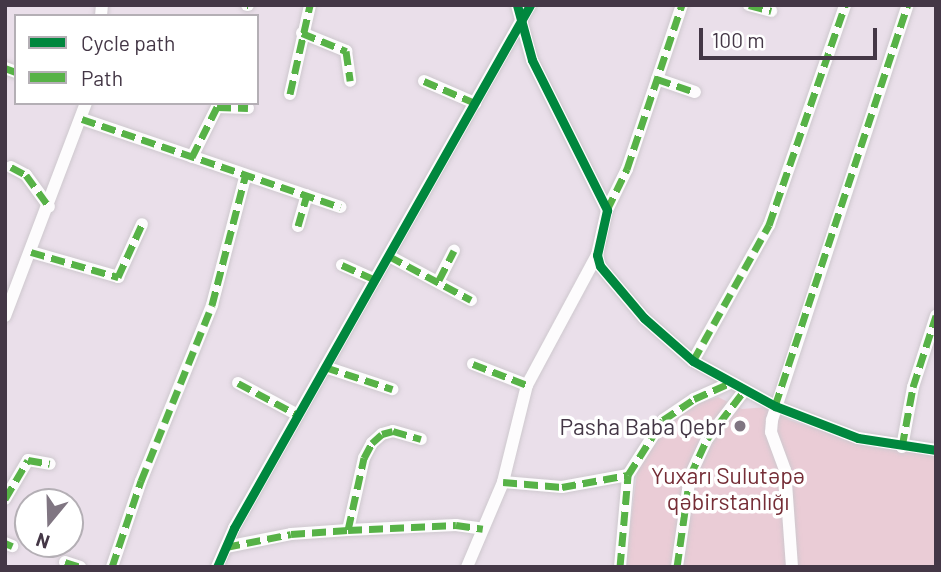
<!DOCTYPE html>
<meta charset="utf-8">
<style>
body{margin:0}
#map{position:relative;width:941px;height:572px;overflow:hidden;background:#f0ebf0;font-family:Barlow,sans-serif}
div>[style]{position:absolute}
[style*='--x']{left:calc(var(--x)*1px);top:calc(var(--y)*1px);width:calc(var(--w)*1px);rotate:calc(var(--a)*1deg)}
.residential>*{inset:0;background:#eadfea}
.green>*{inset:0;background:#eaccd6}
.roads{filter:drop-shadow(0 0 2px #cec8ce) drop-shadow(0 0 2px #cec8ce)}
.minor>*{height:12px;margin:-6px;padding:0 6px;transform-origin:6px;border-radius:6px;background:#fdfcfd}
.quiet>*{height:7px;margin-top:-3.5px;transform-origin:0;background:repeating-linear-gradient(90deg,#57b247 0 14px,transparent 0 21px)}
.cycleway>*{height:9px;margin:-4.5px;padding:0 4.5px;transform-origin:4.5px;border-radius:4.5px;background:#00873e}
.dots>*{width:19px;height:19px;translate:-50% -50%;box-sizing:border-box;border:4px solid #fff;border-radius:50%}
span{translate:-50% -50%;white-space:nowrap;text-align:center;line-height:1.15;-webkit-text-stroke:7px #fff;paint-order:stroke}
.poi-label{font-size:23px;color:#443746}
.right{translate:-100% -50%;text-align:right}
.park-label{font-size:23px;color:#752d36}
.frame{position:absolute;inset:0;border:7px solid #443746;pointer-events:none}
.legend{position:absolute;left:14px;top:14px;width:245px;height:91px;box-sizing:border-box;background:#fff;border:2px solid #b4afb5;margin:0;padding:9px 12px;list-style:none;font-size:21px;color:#443746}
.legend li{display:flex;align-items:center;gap:14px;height:35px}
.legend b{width:35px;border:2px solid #b4afb5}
.north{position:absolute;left:14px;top:488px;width:70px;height:70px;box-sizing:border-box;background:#fff;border:2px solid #b4afb5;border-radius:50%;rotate:199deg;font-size:19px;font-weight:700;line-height:28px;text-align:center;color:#443746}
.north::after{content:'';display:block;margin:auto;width:24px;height:32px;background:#807682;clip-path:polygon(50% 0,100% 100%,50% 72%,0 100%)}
.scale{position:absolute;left:699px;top:28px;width:178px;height:32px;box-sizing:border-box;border:4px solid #443746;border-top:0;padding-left:9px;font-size:21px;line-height:24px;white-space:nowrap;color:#443746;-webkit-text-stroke:5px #fff;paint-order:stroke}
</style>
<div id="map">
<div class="residential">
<div style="clip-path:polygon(evenodd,5px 5px,936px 5px,936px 567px,5px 567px,5px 5px,16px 16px,257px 16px,257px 103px,16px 103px,16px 16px,5px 5px,28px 502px,70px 502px,70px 544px,28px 544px,28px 502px)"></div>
</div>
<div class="green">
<div style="clip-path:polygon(718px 397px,742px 409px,766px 407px,789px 420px,869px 447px,936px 455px,936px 567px,625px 567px,637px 472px,666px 425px,690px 406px)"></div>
</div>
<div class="roads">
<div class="minor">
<div style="--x:247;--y:5;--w:1;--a:0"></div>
<div style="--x:517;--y:5;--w:57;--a:74.7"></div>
<div style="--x:532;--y:60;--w:168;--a:63.4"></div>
<div style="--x:607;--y:210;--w:46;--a:102.5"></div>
<div style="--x:597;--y:255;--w:11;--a:75"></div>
<div style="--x:600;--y:266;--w:68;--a:49.8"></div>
<div style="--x:644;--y:318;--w:65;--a:41.3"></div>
<div style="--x:693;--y:361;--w:94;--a:28.8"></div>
<div style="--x:775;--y:406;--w:89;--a:21.1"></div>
<div style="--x:858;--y:438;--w:79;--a:8.7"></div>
<div style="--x:749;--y:5;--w:23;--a:15"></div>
<div style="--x:101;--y:16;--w:11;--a:-85"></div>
<div style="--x:302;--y:33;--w:48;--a:22.2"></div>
<div style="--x:346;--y:51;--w:30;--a:82"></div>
<div style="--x:5;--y:68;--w:12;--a:20"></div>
<div style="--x:657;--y:79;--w:40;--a:18.9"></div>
<div style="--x:424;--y:81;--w:56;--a:23.3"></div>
<div style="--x:290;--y:94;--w:91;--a:-77.3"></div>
<div style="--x:82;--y:119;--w:273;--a:18.8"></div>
<div style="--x:192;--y:157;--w:56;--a:-63.4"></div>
<div style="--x:217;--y:107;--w:31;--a:2"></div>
<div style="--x:11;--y:167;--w:17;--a:28"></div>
<div style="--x:26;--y:175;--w:39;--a:54"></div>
<div style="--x:607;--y:210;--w:46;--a:-64"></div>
<div style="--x:627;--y:169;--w:173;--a:-71.5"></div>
<div style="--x:298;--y:226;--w:32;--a:-74"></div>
<div style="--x:31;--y:252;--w:91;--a:16"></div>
<div style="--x:118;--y:277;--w:58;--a:-65.6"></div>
<div style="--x:389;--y:256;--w:93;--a:28.2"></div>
<div style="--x:342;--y:265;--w:36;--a:24"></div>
<div style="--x:439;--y:280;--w:33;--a:-63"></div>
<div style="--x:5;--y:316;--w:228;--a:-69.2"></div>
<div style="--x:693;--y:361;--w:156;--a:-60.8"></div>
<div style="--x:769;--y:225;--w:233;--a:-70.9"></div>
<div style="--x:473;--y:364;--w:58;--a:21.3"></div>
<div style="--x:325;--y:367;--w:71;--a:18.2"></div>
<div style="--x:238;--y:383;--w:68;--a:28.1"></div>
<div style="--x:902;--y:447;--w:61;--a:-79.6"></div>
<div style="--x:913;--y:387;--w:75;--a:-72.1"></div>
<div style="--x:503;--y:482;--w:59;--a:4.8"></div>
<div style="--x:562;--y:487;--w:67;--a:-10.3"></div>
<div style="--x:5;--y:499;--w:45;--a:-59.5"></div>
<div style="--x:28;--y:460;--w:22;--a:10"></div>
<div style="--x:348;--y:530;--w:74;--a:-77.5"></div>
<div style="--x:364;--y:458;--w:17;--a:-62"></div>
<div style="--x:372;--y:443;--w:13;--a:-42"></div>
<div style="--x:382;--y:434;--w:11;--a:-15"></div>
<div style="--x:393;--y:431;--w:29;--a:16"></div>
<div style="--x:5;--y:543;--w:8;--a:23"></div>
<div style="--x:226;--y:547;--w:66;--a:-11.3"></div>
<div style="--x:291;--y:534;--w:57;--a:-4"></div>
<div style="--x:348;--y:530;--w:108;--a:-2.7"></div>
<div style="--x:456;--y:525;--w:27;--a:8"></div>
<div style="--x:65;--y:562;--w:16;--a:18"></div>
<div style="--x:112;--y:567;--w:91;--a:-71.4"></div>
<div style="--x:141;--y:481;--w:190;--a:-68"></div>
<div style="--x:212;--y:305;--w:132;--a:-75.5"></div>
<div style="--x:217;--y:567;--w:43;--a:-66.4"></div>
<div style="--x:234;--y:528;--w:601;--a:-60.49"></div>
<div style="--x:467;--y:567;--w:92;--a:-67"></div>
<div style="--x:503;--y:482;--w:100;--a:-76.1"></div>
<div style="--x:527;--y:385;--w:148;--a:-61.7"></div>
<div style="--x:620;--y:567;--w:92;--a:-85"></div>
<div style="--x:628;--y:475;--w:65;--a:-57.5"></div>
<div style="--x:663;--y:420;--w:37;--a:-34"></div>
<div style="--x:694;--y:399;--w:39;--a:-24"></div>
<div style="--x:677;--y:567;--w:92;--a:-81.9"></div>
<div style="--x:690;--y:476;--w:41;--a:-65.3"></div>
<div style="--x:707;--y:439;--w:61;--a:-52.4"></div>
<div style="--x:792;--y:567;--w:97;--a:-94.1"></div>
<div style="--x:785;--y:470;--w:40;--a:-110.2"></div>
<div style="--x:771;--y:432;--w:12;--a:-85"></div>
<div style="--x:772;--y:420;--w:437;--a:-71.9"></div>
</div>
</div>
<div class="quiet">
<div style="--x:247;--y:5;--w:1;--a:0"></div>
<div style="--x:749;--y:5;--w:23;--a:15"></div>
<div style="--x:302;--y:33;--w:48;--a:22.2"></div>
<div style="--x:346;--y:51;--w:30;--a:82"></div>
<div style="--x:5;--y:68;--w:12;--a:20"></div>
<div style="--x:657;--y:79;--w:40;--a:18.9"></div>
<div style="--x:424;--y:81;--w:56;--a:23.3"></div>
<div style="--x:290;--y:94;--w:91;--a:-77.3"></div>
<div style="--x:82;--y:119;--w:273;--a:18.8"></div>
<div style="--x:192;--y:157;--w:56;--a:-63.4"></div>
<div style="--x:217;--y:107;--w:31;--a:2"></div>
<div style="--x:11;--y:167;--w:17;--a:28"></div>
<div style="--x:26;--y:175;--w:39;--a:54"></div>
<div style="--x:607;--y:210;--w:46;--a:-64"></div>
<div style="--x:627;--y:169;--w:173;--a:-71.5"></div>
<div style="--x:298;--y:226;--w:32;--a:-74"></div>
<div style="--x:31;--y:252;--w:91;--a:16"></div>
<div style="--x:118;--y:277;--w:58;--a:-65.6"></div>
<div style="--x:389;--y:256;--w:93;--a:28.2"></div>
<div style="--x:342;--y:265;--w:36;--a:24"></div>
<div style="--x:439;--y:280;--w:33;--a:-63"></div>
<div style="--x:693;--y:361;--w:156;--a:-60.8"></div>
<div style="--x:769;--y:225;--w:233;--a:-70.9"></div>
<div style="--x:473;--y:364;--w:58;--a:21.3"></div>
<div style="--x:325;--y:367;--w:71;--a:18.2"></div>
<div style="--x:238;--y:383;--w:68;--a:28.1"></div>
<div style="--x:775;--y:406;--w:422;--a:-71.7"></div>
<div style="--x:902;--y:447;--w:61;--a:-79.6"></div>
<div style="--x:913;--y:387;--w:75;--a:-72.1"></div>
<div style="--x:503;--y:482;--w:59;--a:4.8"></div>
<div style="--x:562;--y:487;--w:67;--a:-10.3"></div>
<div style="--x:5;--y:499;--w:45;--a:-59.5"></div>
<div style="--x:28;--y:460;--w:22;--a:10"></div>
<div style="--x:348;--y:530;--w:74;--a:-77.5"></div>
<div style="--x:364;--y:458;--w:17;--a:-62"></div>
<div style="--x:372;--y:443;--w:13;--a:-42"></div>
<div style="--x:382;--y:434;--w:11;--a:-15"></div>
<div style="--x:393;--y:431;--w:29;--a:16"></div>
<div style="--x:5;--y:543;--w:8;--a:23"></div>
<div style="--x:226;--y:547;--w:66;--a:-11.3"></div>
<div style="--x:291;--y:534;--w:57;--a:-4"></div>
<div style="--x:348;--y:530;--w:108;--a:-2.7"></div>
<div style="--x:456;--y:525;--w:27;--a:8"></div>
<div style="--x:65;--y:562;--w:16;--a:18"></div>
<div style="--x:112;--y:567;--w:91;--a:-71.4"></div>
<div style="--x:141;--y:481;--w:190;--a:-68"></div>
<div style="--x:212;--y:305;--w:132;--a:-75.5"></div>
<div style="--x:620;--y:567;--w:92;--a:-85"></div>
<div style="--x:628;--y:475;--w:65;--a:-57.5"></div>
<div style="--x:663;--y:420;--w:37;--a:-34"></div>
<div style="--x:694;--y:399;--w:39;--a:-24"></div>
<div style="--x:677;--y:567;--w:92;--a:-81.9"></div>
<div style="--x:690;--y:476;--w:41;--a:-65.3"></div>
<div style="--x:707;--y:439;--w:61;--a:-52.4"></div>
</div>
<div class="cycleway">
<div style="--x:517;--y:5;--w:57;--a:74.7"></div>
<div style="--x:532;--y:60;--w:168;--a:63.4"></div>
<div style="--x:607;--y:210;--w:46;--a:102.5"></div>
<div style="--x:597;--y:255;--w:11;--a:75"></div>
<div style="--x:600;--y:266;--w:68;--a:49.8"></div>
<div style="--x:644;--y:318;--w:65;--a:41.3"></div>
<div style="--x:693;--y:361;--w:94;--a:28.8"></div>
<div style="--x:775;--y:406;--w:89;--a:21.1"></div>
<div style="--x:858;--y:438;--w:79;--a:8.7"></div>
<div style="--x:217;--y:567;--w:43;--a:-66.4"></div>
<div style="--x:234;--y:528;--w:601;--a:-60.49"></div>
</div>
<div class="dots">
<div style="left:740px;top:426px;background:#807682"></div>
</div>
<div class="poi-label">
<span class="right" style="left:726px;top:426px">Pasha Baba Qebr</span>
</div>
<div class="park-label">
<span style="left:728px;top:488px">Yuxarı Sulutəpə<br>qəbirstanlığı</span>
</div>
<div class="frame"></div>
<ul class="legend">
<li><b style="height:9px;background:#00873e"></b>Cycle path</li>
<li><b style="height:9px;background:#57b247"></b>Path</li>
</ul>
<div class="north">N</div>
<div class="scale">100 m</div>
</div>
